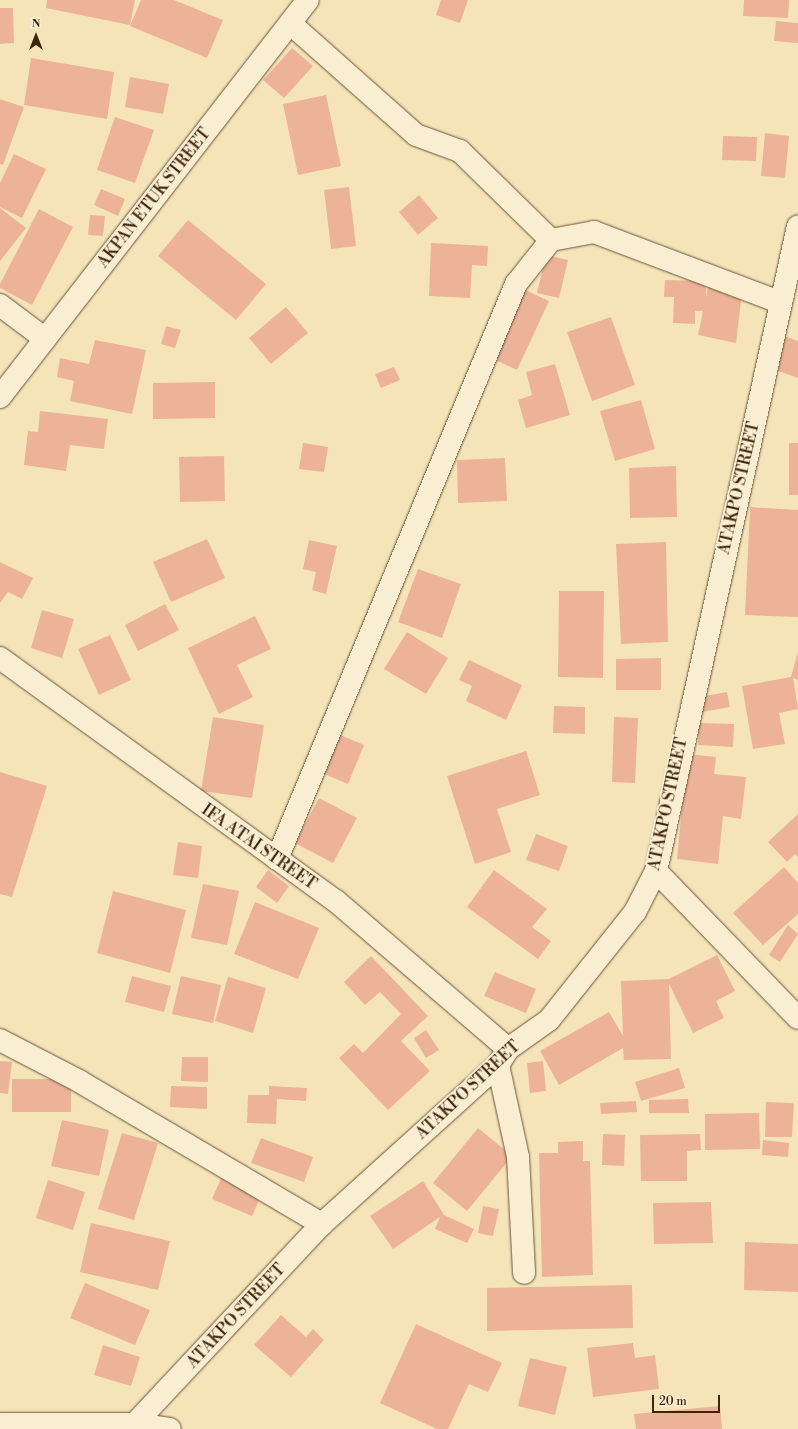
<!DOCTYPE html>
<style>
body{margin:0}
#map{position:relative;width:798px;height:1429px;overflow:hidden;background:#f6e4b9;font-family:"Libre Bodoni",serif}
div>[style]{position:absolute}
[style*='--x']{left:calc(var(--x)*1px);top:calc(var(--y)*1px);width:calc(var(--w)*1px);rotate:calc(var(--a)*1deg)}
.building>*{inset:0;background:#ecb398}
.roads{filter:drop-shadow(0 0 1px #6b5437) drop-shadow(0 0 1px #6b5437)}
.minor>*{height:22px;margin:-11px;padding:0 11px;transform-origin:11px;border-radius:11px;background:#f9edd2}
span{translate:-50% -50%;white-space:nowrap;text-align:center;line-height:1.15;-webkit-text-stroke:4px #f9edd2;paint-order:stroke}
.street-label{font-size:16px;color:#3d240c}
.north{position:absolute;left:16px;top:16px;width:40px;height:40px;-webkit-text-stroke:3px #f9edd2;paint-order:stroke;rotate:0deg;font-size:11px;font-weight:700;line-height:16px;text-align:center;color:#3d240c}
.north::after{content:'';display:block;margin:auto;width:14px;height:18px;background:#3d240c;clip-path:polygon(50% 0,100% 100%,50% 72%,0 100%)}
.scale{position:absolute;left:652px;top:1395px;width:68px;height:18px;box-sizing:border-box;border:2px solid #3d240c;border-top:0;padding-left:5px;font-size:12px;line-height:14px;white-space:nowrap;color:#3d240c;-webkit-text-stroke:3px #f9edd2;paint-order:stroke}
</style>
<div id="map">
<div class="building">
<div style="clip-path:polygon(47px 0,135px 0,130px 25px,46px 8px)"></div>
<div style="clip-path:polygon(141px 0,174px 0,223px 20px,207px 58px,130px 26px)"></div>
<div style="clip-path:polygon(441px 0,468px 0,460px 23px,436px 15px)"></div>
<div style="clip-path:polygon(744px 0,789px 0,788px 18px,743px 16px)"></div>
<div style="clip-path:polygon(0 8px,13px 8px,14px 43px,0 44px)"></div>
<div style="clip-path:polygon(776px 21px,798px 23px,798px 43px,774px 41px)"></div>
<div style="clip-path:polygon(292px 48px,313px 66px,284px 98px,263px 80px)"></div>
<div style="clip-path:polygon(31px 58px,114px 72px,107px 119px,24px 105px)"></div>
<div style="clip-path:polygon(130px 77px,169px 84px,163px 114px,125px 107px)"></div>
<div style="clip-path:polygon(326px 95px,341px 166px,298px 175px,283px 104px)"></div>
<div style="clip-path:polygon(0 99px,24px 107px,3px 165px,0 164px)"></div>
<div style="clip-path:polygon(115px 117px,154px 130px,135px 183px,97px 170px)"></div>
<div style="clip-path:polygon(765px 133px,789px 136px,785px 178px,761px 176px)"></div>
<div style="clip-path:polygon(723px 136px,757px 137px,756px 161px,722px 160px)"></div>
<div style="clip-path:polygon(14px 154px,46px 169px,22px 218px,0 207px,0 183px)"></div>
<div style="clip-path:polygon(349px 187px,356px 246px,331px 249px,324px 190px)"></div>
<div style="clip-path:polygon(101px 189px,125px 199px,118px 216px,94px 205px)"></div>
<div style="clip-path:polygon(419px 195px,438px 218px,418px 235px,399px 212px)"></div>
<div style="clip-path:polygon(0 208px,26px 228px,0 261px)"></div>
<div style="clip-path:polygon(39px 209px,73px 227px,32px 305px,0 288px,0 284px)"></div>
<div style="clip-path:polygon(90px 215px,105px 216px,103px 236px,88px 235px)"></div>
<div style="clip-path:polygon(188px 220px,266px 284px,236px 320px,158px 256px)"></div>
<div style="clip-path:polygon(431px 243px,488px 246px,487px 266px,472px 265px,470px 298px,429px 296px)"></div>
<div style="clip-path:polygon(546px 255px,568px 260px,559px 298px,537px 293px)"></div>
<div style="clip-path:polygon(665px 280px,706px 281px,706px 297px,708px 287px,742px 293px,736px 343px,698px 335px,703px 311px,695px 311px,695px 324px,673px 323px,674px 297px,664px 297px)"></div>
<div style="clip-path:polygon(523px 289px,549px 301px,517px 370px,491px 358px)"></div>
<div style="clip-path:polygon(286px 307px,308px 333px,271px 364px,249px 338px)"></div>
<div style="clip-path:polygon(611px 317px,635px 385px,592px 401px,567px 332px)"></div>
<div style="clip-path:polygon(166px 326px,181px 330px,175px 348px,161px 344px)"></div>
<div style="clip-path:polygon(781px 335px,798px 341px,798px 378px,770px 368px)"></div>
<div style="clip-path:polygon(95px 340px,146px 350px,132px 414px,70px 401px,74px 381px,57px 377px,60px 358px,89px 364px)"></div>
<div style="clip-path:polygon(555px 364px,570px 415px,526px 428px,518px 400px,532px 395px,526px 372px)"></div>
<div style="clip-path:polygon(394px 367px,400px 380px,381px 388px,375px 374px)"></div>
<div style="clip-path:polygon(215px 382px,215px 418px,153px 419px,153px 383px)"></div>
<div style="clip-path:polygon(641px 400px,655px 449px,615px 461px,600px 411px)"></div>
<div style="clip-path:polygon(40px 411px,108px 419px,104px 449px,70px 445px,66px 471px,24px 465px,28px 431px,38px 432px)"></div>
<div style="clip-path:polygon(303px 443px,328px 447px,324px 472px,299px 469px)"></div>
<div style="clip-path:polygon(789px 443px,798px 443px,798px 495px,789px 495px)"></div>
<div style="clip-path:polygon(224px 456px,225px 501px,180px 502px,179px 457px)"></div>
<div style="clip-path:polygon(505px 458px,507px 501px,458px 503px,457px 460px)"></div>
<div style="clip-path:polygon(676px 466px,677px 517px,630px 518px,629px 468px)"></div>
<div style="clip-path:polygon(750px 507px,798px 510px,798px 617px,745px 615px)"></div>
<div style="clip-path:polygon(207px 539px,225px 578px,171px 602px,153px 562px)"></div>
<div style="clip-path:polygon(309px 540px,337px 546px,326px 594px,312px 590px,316px 572px,303px 569px)"></div>
<div style="clip-path:polygon(666px 542px,668px 642px,621px 644px,616px 544px)"></div>
<div style="clip-path:polygon(0 562px,33px 578px,22px 599px,8px 592px,0 603px)"></div>
<div style="clip-path:polygon(418px 569px,461px 584px,442px 638px,398px 622px)"></div>
<div style="clip-path:polygon(559px 591px,604px 591px,603px 678px,558px 677px)"></div>
<div style="clip-path:polygon(165px 604px,179px 630px,138px 651px,125px 625px)"></div>
<div style="clip-path:polygon(42px 610px,74px 619px,62px 658px,31px 648px)"></div>
<div style="clip-path:polygon(255px 616px,271px 649px,237px 665px,253px 697px,219px 714px,188px 648px)"></div>
<div style="clip-path:polygon(407px 632px,448px 658px,426px 694px,384px 669px)"></div>
<div style="clip-path:polygon(110px 635px,131px 680px,99px 695px,78px 649px)"></div>
<div style="clip-path:polygon(798px 652px,798px 680px,793px 678px,798px 709px,779px 713px,785px 744px,753px 749px,742px 686px,791px 677px)"></div>
<div style="clip-path:polygon(661px 658px,661px 690px,616px 690px,616px 659px)"></div>
<div style="clip-path:polygon(469px 660px,522px 685px,506px 720px,466px 701px,472px 686px,459px 680px)"></div>
<div style="clip-path:polygon(727px 692px,730px 707px,702px 712px,699px 697px)"></div>
<div style="clip-path:polygon(554px 706px,585px 707px,585px 734px,553px 733px)"></div>
<div style="clip-path:polygon(213px 717px,264px 725px,252px 798px,201px 791px)"></div>
<div style="clip-path:polygon(614px 717px,638px 718px,635px 783px,612px 782px)"></div>
<div style="clip-path:polygon(699px 723px,734px 724px,733px 747px,698px 745px)"></div>
<div style="clip-path:polygon(331px 731px,364px 745px,348px 784px,315px 770px)"></div>
<div style="clip-path:polygon(526px 751px,540px 795px,497px 809px,511px 852px,475px 864px,447px 776px)"></div>
<div style="clip-path:polygon(687px 754px,716px 757px,714px 774px,746px 777px,741px 819px,723px 816px,718px 864px,677px 859px)"></div>
<div style="clip-path:polygon(0 772px,47px 786px,12px 897px,0 894px)"></div>
<div style="clip-path:polygon(319px 798px,357px 818px,333px 863px,295px 843px)"></div>
<div style="clip-path:polygon(798px 814px,798px 857px,795px 854px,787px 862px,768px 842px)"></div>
<div style="clip-path:polygon(536px 834px,568px 846px,559px 871px,526px 860px)"></div>
<div style="clip-path:polygon(178px 842px,202px 846px,198px 878px,173px 875px)"></div>
<div style="clip-path:polygon(784px 867px,798px 883px,798px 914px,763px 945px,733px 913px)"></div>
<div style="clip-path:polygon(268px 870px,289px 886px,277px 903px,256px 887px)"></div>
<div style="clip-path:polygon(494px 870px,547px 909px,532px 927px,551px 941px,538px 959px,467px 907px)"></div>
<div style="clip-path:polygon(203px 884px,239px 891px,227px 945px,191px 938px)"></div>
<div style="clip-path:polygon(113px 891px,186px 910px,170px 973px,97px 953px)"></div>
<div style="clip-path:polygon(255px 902px,319px 928px,298px 979px,234px 954px)"></div>
<div style="clip-path:polygon(788px 925px,798px 934px,780px 962px,769px 955px)"></div>
<div style="clip-path:polygon(717px 955px,735px 991px,716px 1001px,724px 1018px,693px 1033px,669px 984px,671px 1059px,624px 1060px,623px 1048px,559px 1085px,540px 1051px,609px 1012px,623px 1036px,621px 981px,669px 979px)"></div>
<div style="clip-path:polygon(371px 956px,428px 1016px,401px 1041px,430px 1071px,388px 1110px,339px 1058px,354px 1044px,363px 1053px,401px 1014px,380px 992px,365px 1005px,344px 982px)"></div>
<div style="clip-path:polygon(495px 972px,536px 989px,526px 1013px,484px 996px)"></div>
<div style="clip-path:polygon(132px 976px,171px 986px,164px 1012px,125px 1002px)"></div>
<div style="clip-path:polygon(181px 976px,221px 985px,213px 1023px,172px 1014px)"></div>
<div style="clip-path:polygon(228px 977px,266px 988px,253px 1033px,215px 1021px)"></div>
<div style="clip-path:polygon(426px 1030px,439px 1050px,426px 1058px,414px 1038px)"></div>
<div style="clip-path:polygon(182px 1057px,208px 1057px,208px 1082px,181px 1081px)"></div>
<div style="clip-path:polygon(0 1061px,12px 1062px,8px 1094px,0 1093px)"></div>
<div style="clip-path:polygon(543px 1061px,546px 1091px,530px 1093px,527px 1063px)"></div>
<div style="clip-path:polygon(679px 1068px,685px 1088px,641px 1101px,635px 1082px)"></div>
<div style="clip-path:polygon(12px 1079px,71px 1079px,71px 1112px,12px 1112px)"></div>
<div style="clip-path:polygon(171px 1086px,207px 1087px,207px 1109px,170px 1107px)"></div>
<div style="clip-path:polygon(269px 1086px,307px 1088px,306px 1101px,277px 1099px,276px 1124px,247px 1123px,248px 1095px,269px 1095px)"></div>
<div style="clip-path:polygon(688px 1099px,689px 1113px,649px 1113px,649px 1100px)"></div>
<div style="clip-path:polygon(636px 1101px,637px 1112px,601px 1114px,600px 1103px)"></div>
<div style="clip-path:polygon(766px 1102px,794px 1103px,792px 1137px,765px 1137px)"></div>
<div style="clip-path:polygon(759px 1113px,760px 1149px,705px 1150px,705px 1114px)"></div>
<div style="clip-path:polygon(62px 1120px,109px 1130px,99px 1176px,51px 1166px)"></div>
<div style="clip-path:polygon(478px 1128px,512px 1156px,467px 1211px,433px 1183px)"></div>
<div style="clip-path:polygon(122px 1133px,158px 1143px,134px 1220px,98px 1209px)"></div>
<div style="clip-path:polygon(603px 1134px,625px 1135px,624px 1166px,602px 1165px)"></div>
<div style="clip-path:polygon(700px 1134px,701px 1150px,687px 1151px,687px 1181px,641px 1181px,640px 1135px)"></div>
<div style="clip-path:polygon(261px 1138px,313px 1157px,304px 1182px,251px 1163px)"></div>
<div style="clip-path:polygon(763px 1140px,789px 1143px,788px 1157px,762px 1155px)"></div>
<div style="clip-path:polygon(583px 1141px,583px 1161px,590px 1161px,593px 1275px,542px 1277px,539px 1153px,558px 1153px,558px 1142px)"></div>
<div style="clip-path:polygon(223px 1174px,263px 1191px,252px 1216px,212px 1199px)"></div>
<div style="clip-path:polygon(48px 1180px,85px 1192px,73px 1230px,36px 1218px)"></div>
<div style="clip-path:polygon(423px 1181px,444px 1215px,474px 1229px,467px 1243px,435px 1229px,440px 1217px,393px 1249px,370px 1216px)"></div>
<div style="clip-path:polygon(711px 1202px,713px 1243px,654px 1244px,653px 1203px)"></div>
<div style="clip-path:polygon(483px 1206px,499px 1209px,493px 1236px,478px 1233px)"></div>
<div style="clip-path:polygon(91px 1223px,170px 1241px,158px 1290px,80px 1272px)"></div>
<div style="clip-path:polygon(745px 1242px,798px 1244px,798px 1292px,744px 1290px)"></div>
<div style="clip-path:polygon(85px 1283px,150px 1310px,135px 1345px,70px 1318px)"></div>
<div style="clip-path:polygon(632px 1285px,633px 1328px,487px 1331px,487px 1288px)"></div>
<div style="clip-path:polygon(281px 1315px,306px 1337px,313px 1329px,324px 1340px,291px 1377px,254px 1345px)"></div>
<div style="clip-path:polygon(416px 1324px,502px 1363px,488px 1392px,469px 1384px,448px 1429px,437px 1429px,380px 1403px)"></div>
<div style="clip-path:polygon(633px 1343px,635px 1358px,655px 1355px,659px 1389px,593px 1397px,587px 1348px)"></div>
<div style="clip-path:polygon(103px 1345px,140px 1357px,131px 1386px,94px 1375px)"></div>
<div style="clip-path:polygon(530px 1358px,567px 1367px,555px 1415px,518px 1406px)"></div>
<div style="clip-path:polygon(720px 1406px,722px 1429px,636px 1429px,634px 1414px)"></div>
</div>
<div class="roads">
<div class="minor">
<div style="--x:291;--y:24;--w:167;--a:41.6"></div>
<div style="--x:416;--y:135;--w:47;--a:20"></div>
<div style="--x:460;--y:151;--w:127;--a:44.4"></div>
<div style="--x:0;--y:305;--w:55;--a:36.9"></div>
<div style="--x:0;--y:397;--w:502;--a:-52.2"></div>
<div style="--x:0;--y:658;--w:415;--a:35.9"></div>
<div style="--x:336;--y:901;--w:227;--a:40.7"></div>
<div style="--x:277;--y:859;--w:623;--a:-67.43"></div>
<div style="--x:516;--y:284;--w:56;--a:-51.5"></div>
<div style="--x:551;--y:240;--w:44;--a:-10.5"></div>
<div style="--x:594;--y:232;--w:198;--a:20.7"></div>
<div style="--x:656;--y:871;--w:204;--a:46"></div>
<div style="--x:0;--y:1040;--w:89;--a:27.4"></div>
<div style="--x:79;--y:1081;--w:282;--a:30.5"></div>
<div style="--x:498;--y:1065;--w:94;--a:77.7"></div>
<div style="--x:518;--y:1157;--w:116;--a:87"></div>
<div style="--x:0;--y:1424;--w:135;--a:0"></div>
<div style="--x:135;--y:1424;--w:35;--a:8"></div>
<div style="--x:130;--y:1429;--w:281;--a:-46.9"></div>
<div style="--x:322;--y:1224;--w:237;--a:-42.1"></div>
<div style="--x:498;--y:1065;--w:19;--a:-58"></div>
<div style="--x:508;--y:1049;--w:50;--a:-35.3"></div>
<div style="--x:549;--y:1020;--w:138;--a:-51.5"></div>
<div style="--x:635;--y:912;--w:46;--a:-62.9"></div>
<div style="--x:656;--y:871;--w:660;--a:-77.58"></div>
</div>
</div>
<div class="street-label">
<span style="left:154px;top:198px;rotate:-52deg">AKPAN ETUK STREET</span>
<span style="left:739px;top:488px;rotate:-77deg">ATAKPO STREET</span>
<span style="left:668px;top:804px;rotate:-78deg">ATAKPO STREET</span>
<span style="left:259px;top:847px;rotate:35deg">IFA ATAI STREET</span>
<span style="left:468px;top:1090px;rotate:-43deg">ATAKPO STREET</span>
<span style="left:236px;top:1316px;rotate:-47deg">ATAKPO STREET</span>
</div>
<div class="north">N</div>
<div class="scale">20 m</div>
</div>
